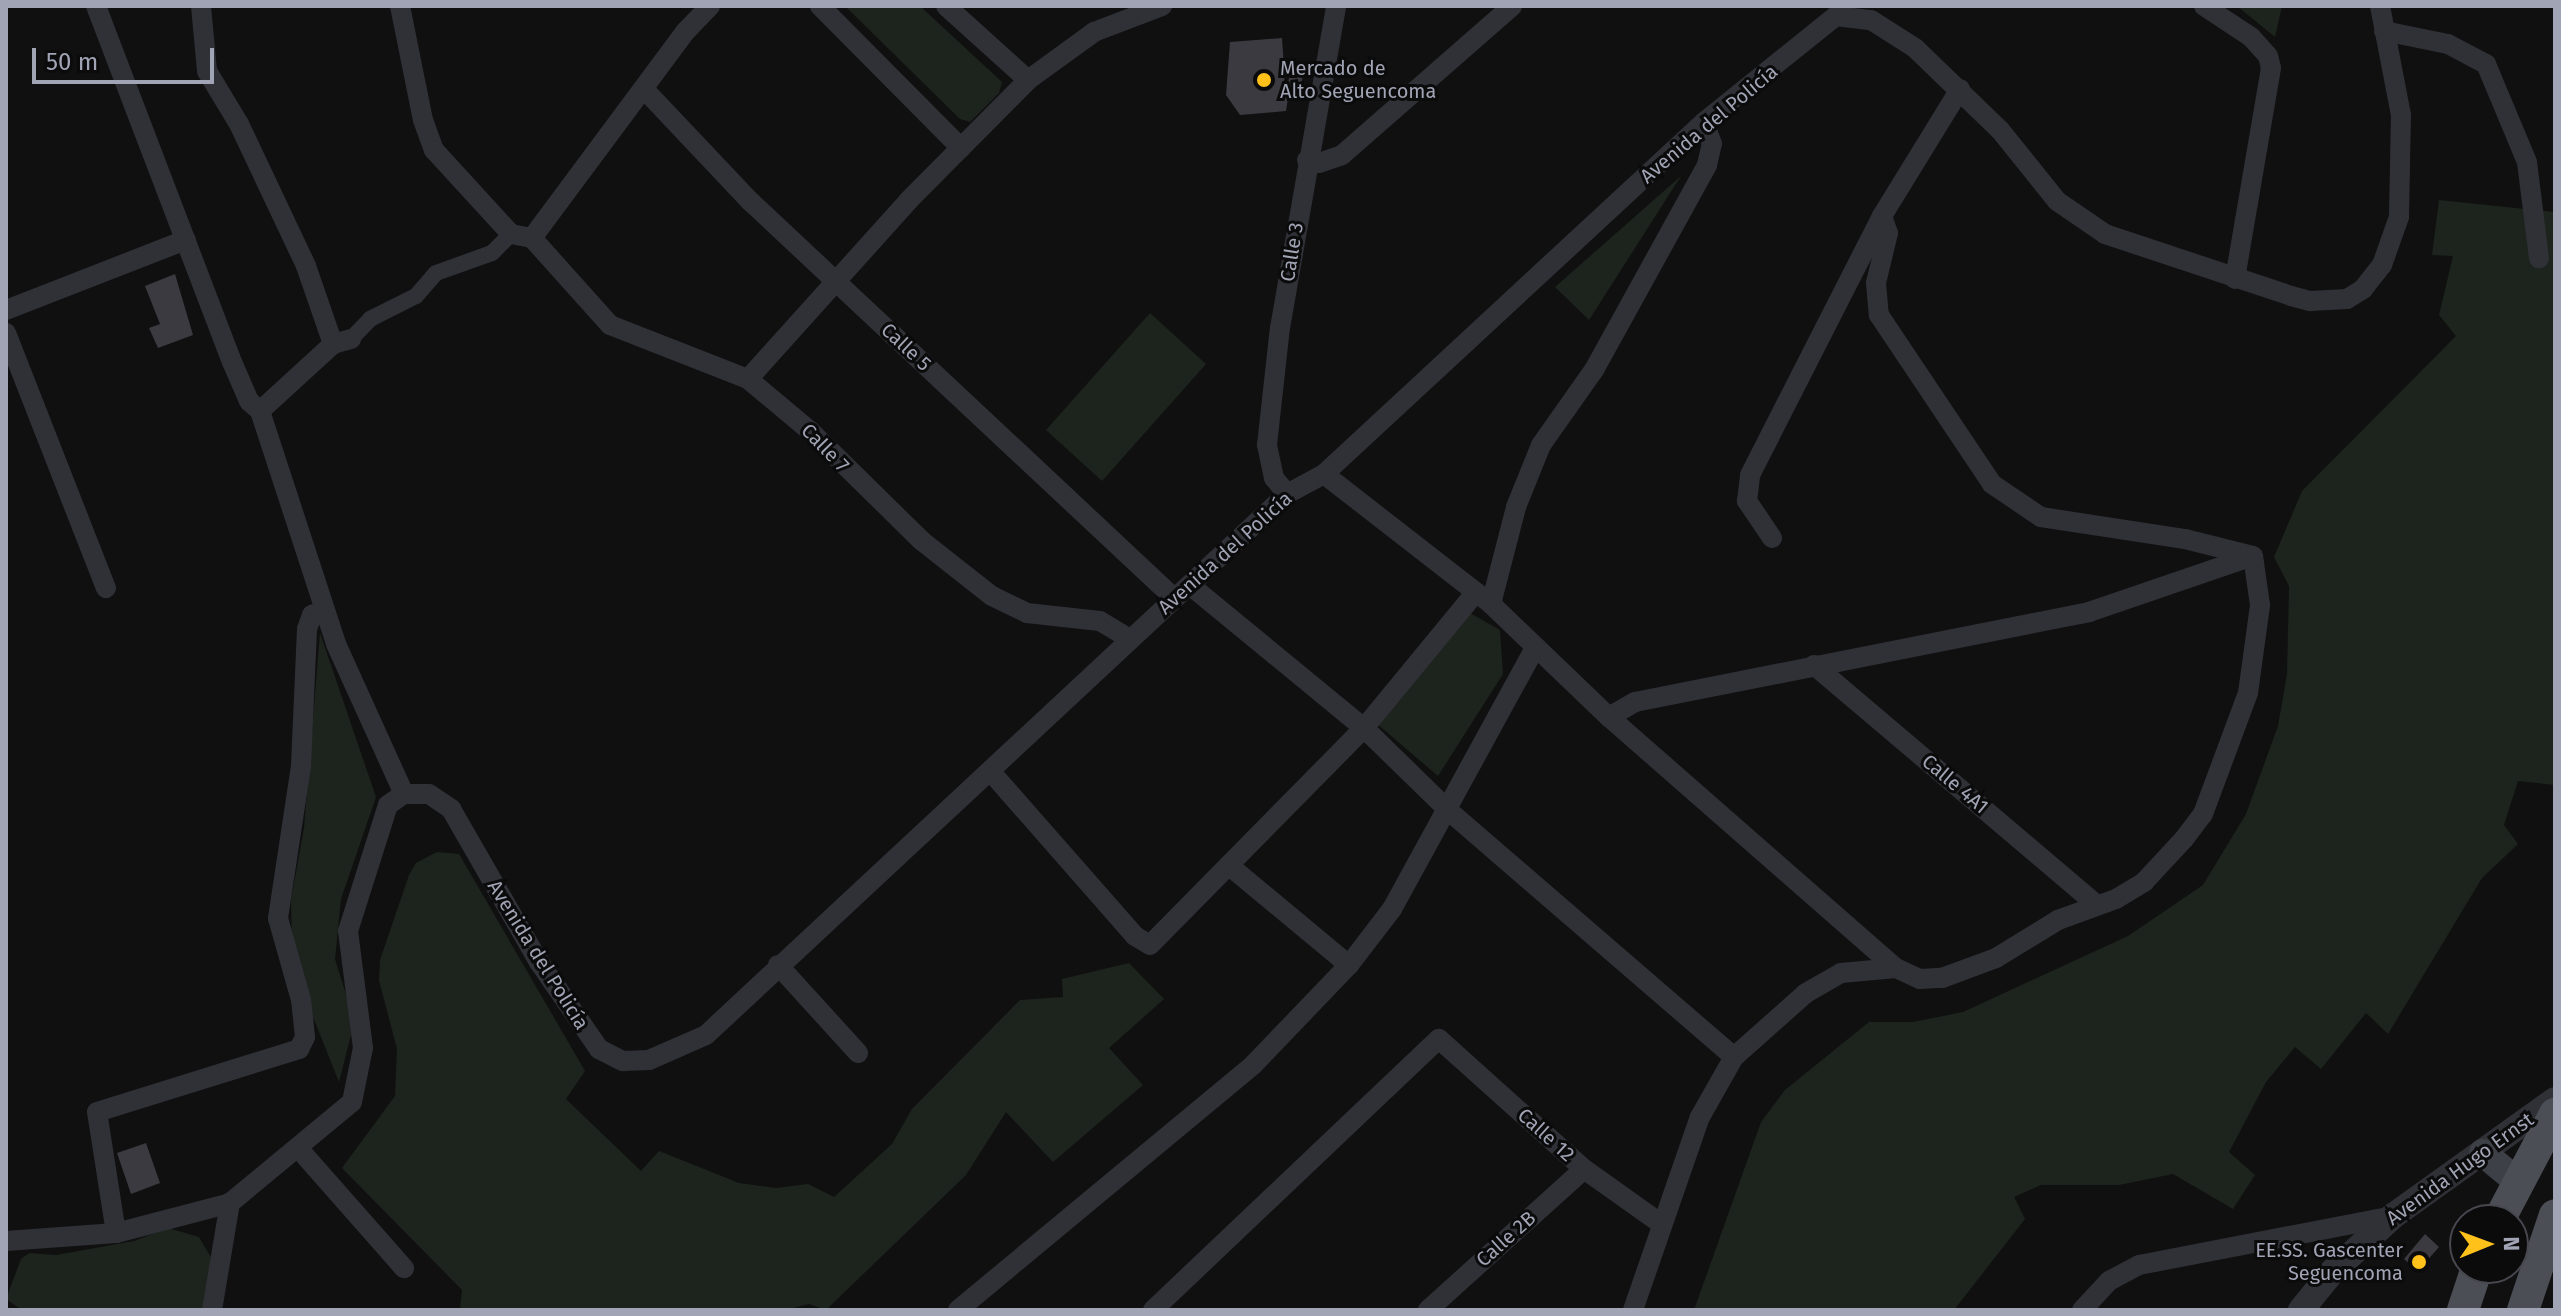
<!DOCTYPE html>
<meta charset="utf-8">
<style>
body{margin:0}
#map{position:relative;width:2561px;height:1316px;overflow:hidden;background:#101011;font-family:"Fira Sans",sans-serif}
div>[style]{position:absolute}
[style*='--x']{left:calc(var(--x)*1px);top:calc(var(--y)*1px);width:calc(var(--w)*1px);rotate:calc(var(--a)*1deg)}
.green>*{inset:0;background:#1c241d}
.building>*{inset:0;background:#3a3a40}
.pedestrian>*{height:16px;margin:-8px;padding:0 8px;transform-origin:8px;border-radius:8px;background:#303137}
.minor>*{height:20px;margin:-10px;padding:0 10px;transform-origin:10px;border-radius:10px;background:#303137}
.tertiary>*{height:26px;margin:-13px;padding:0 13px;transform-origin:13px;border-radius:13px;background:#303137}
.secondary>*{height:28px;margin:-14px;padding:0 14px;transform-origin:14px;border-radius:14px;background:#3e4047}
.primary>*{height:32px;margin:-16px;padding:0 16px;transform-origin:16px;border-radius:16px;background:#4c4e56}
.dots>*{width:22px;height:22px;translate:-50% -50%;box-sizing:border-box;border:4px solid #0b0b0c;border-radius:50%}
span{translate:-50% -50%;white-space:nowrap;text-align:center;line-height:1.15;-webkit-text-stroke:6px #0b0b0c;paint-order:stroke}
.poi-label{font-size:20px;color:#a0a4b4}
.left{translate:0 -50%;text-align:left}
.right{translate:-100% -50%;text-align:right}
.street-label{font-size:20px;color:#a0a4b4}
.frame{position:absolute;inset:0;border:8px solid #a0a4b4;pointer-events:none}
.north{position:absolute;left:2449px;top:1204px;width:80px;height:80px;box-sizing:border-box;background:#0b0b0c;border:2px solid #47484f;border-radius:50%;rotate:89deg;font-size:22px;font-weight:700;line-height:32px;text-align:center;color:#a0a4b4}
.north::after{content:'';display:block;margin:auto;width:28px;height:36px;background:#ffc11a;clip-path:polygon(50% 0,100% 100%,50% 72%,0 100%)}
.scale{position:absolute;left:32px;top:48px;width:182px;height:36px;box-sizing:border-box;border:4px solid #a0a4b4;border-top:0;padding-left:10px;font-size:24px;line-height:28px;white-space:nowrap;color:#a0a4b4;-webkit-text-stroke:6px #0b0b0c;paint-order:stroke}
</style>
<div id="map">
<div class="green">
<div style="clip-path:polygon(845px 6px,920px 6px,1002px 82px,999px 93px,970px 122px,960px 119px)"></div>
<div style="clip-path:polygon(2237px 6px,2282px 6px,2275px 37px)"></div>
<div style="clip-path:polygon(1681px 176px,1589px 320px,1555px 287px)"></div>
<div style="clip-path:polygon(2555px 190px,2555px 785px,2518px 781px,2504px 825px,2518px 844px,2482px 878px,2388px 1034px,2366px 1013px,2321px 1069px,2295px 1047px,2266px 1082px,2229px 1152px,2255px 1175px,2233px 1209px,2173px 1174px,2119px 1185px,2041px 1185px,2014px 1197px,2025px 1219px,1954px 1310px,1694px 1310px,1761px 1122px,1785px 1090px,1869px 1022px,1913px 1022px,1963px 1012px,2128px 936px,2203px 885px,2246px 814px,2278px 726px,2287px 674px,2289px 586px,2274px 557px,2302px 491px,2456px 336px,2439px 315px,2453px 256px,2432px 255px,2439px 200px,2554px 212px)"></div>
<div style="clip-path:polygon(1150px 313px,1206px 364px,1102px 481px,1046px 430px)"></div>
<div style="clip-path:polygon(1470px 613px,1500px 630px,1503px 674px,1438px 776px,1376px 723px)"></div>
<div style="clip-path:polygon(320px 633px,376px 797px,341px 899px,335px 959px,350px 1007px,351px 1035px,339px 1082px,305px 997px,292px 946px,291px 900px,304px 828px)"></div>
<div style="clip-path:polygon(437px 852px,459px 854px,585px 1071px,566px 1099px,641px 1171px,659px 1151px,739px 1183px,776px 1188px,808px 1184px,834px 1197px,892px 1144px,912px 1109px,1020px 1000px,1063px 997px,1062px 979px,1129px 963px,1164px 999px,1109px 1048px,1143px 1085px,1053px 1162px,1006px 1112px,966px 1175px,826px 1310px,809px 1304px,785px 1310px,460px 1310px,462px 1290px,342px 1168px,395px 1096px,397px 1049px,379px 980px,380px 960px,409px 875px,416px 863px)"></div>
<div style="clip-path:polygon(168px 1228px,199px 1237px,213px 1261px,203px 1310px,22px 1310px,6px 1299px,21px 1259px,29px 1253px,56px 1255px,134px 1241px)"></div>
</div>
<div class="building">
<div style="clip-path:polygon(1282px 38px,1284px 67px,1304px 69px,1301px 85px,1288px 98px,1286px 111px,1240px 115px,1226px 95px,1230px 42px)"></div>
<div style="clip-path:polygon(175px 274px,193px 335px,158px 348px,149px 328px,160px 324px,145px 286px)"></div>
<div style="clip-path:polygon(146px 1143px,160px 1183px,131px 1194px,117px 1153px)"></div>
<div style="clip-path:polygon(2425px 1234px,2439px 1247px,2418px 1271px,2404px 1259px)"></div>
</div>
<div class="pedestrian">
<div style="--x:351;--y:339;--w:28;--a:-46"></div>
<div style="--x:370;--y:319;--w:51;--a:-26.6"></div>
<div style="--x:416;--y:296;--w:30;--a:-49"></div>
<div style="--x:436;--y:273;--w:59;--a:-19.7"></div>
<div style="--x:492;--y:253;--w:27;--a:-45"></div>
</div>
<div class="minor">
<div style="--x:96;--y:6;--w:381;--a:69.1"></div>
<div style="--x:232;--y:362;--w:43;--a:66.4"></div>
<div style="--x:249;--y:401;--w:15;--a:42"></div>
<div style="--x:260;--y:411;--w:245;--a:71.9"></div>
<div style="--x:336;--y:644;--w:165;--a:65.6"></div>
<div style="--x:201;--y:6;--w:65;--a:84.7"></div>
<div style="--x:207;--y:71;--w:62;--a:58.9"></div>
<div style="--x:239;--y:124;--w:157;--a:64.7"></div>
<div style="--x:306;--y:266;--w:83;--a:70.9"></div>
<div style="--x:400;--y:6;--w:116;--a:78.6"></div>
<div style="--x:423;--y:120;--w:32;--a:70"></div>
<div style="--x:434;--y:150;--w:114;--a:47.5"></div>
<div style="--x:511;--y:234;--w:21;--a:11"></div>
<div style="--x:820;--y:6;--w:200;--a:45.2"></div>
<div style="--x:946;--y:6;--w:110;--a:42.1"></div>
<div style="--x:2204;--y:6;--w:56;--a:33.4"></div>
<div style="--x:2251;--y:37;--w:25;--a:48"></div>
<div style="--x:2268;--y:56;--w:12;--a:76"></div>
<div style="--x:2271;--y:68;--w:214;--a:99.7"></div>
<div style="--x:2384;--y:31;--w:65;--a:11.5"></div>
<div style="--x:2448;--y:44;--w:43;--a:27.8"></div>
<div style="--x:2486;--y:64;--w:106;--a:67.3"></div>
<div style="--x:2527;--y:162;--w:97;--a:82.9"></div>
<div style="--x:644;--y:89;--w:156;--a:46.6"></div>
<div style="--x:751;--y:202;--w:579;--a:43.11"></div>
<div style="--x:1307;--y:160;--w:12;--a:14"></div>
<div style="--x:1319;--y:163;--w:24;--a:-19"></div>
<div style="--x:1342;--y:155;--w:226;--a:-41.2"></div>
<div style="--x:1882;--y:216;--w:18;--a:71"></div>
<div style="--x:1888;--y:233;--w:51;--a:103.5"></div>
<div style="--x:1876;--y:283;--w:32;--a:85"></div>
<div style="--x:1879;--y:315;--w:203;--a:56.2"></div>
<div style="--x:1992;--y:484;--w:59;--a:34"></div>
<div style="--x:2041;--y:517;--w:146;--a:8.7"></div>
<div style="--x:2185;--y:539;--w:70;--a:14"></div>
<div style="--x:532;--y:238;--w:117;--a:48.1"></div>
<div style="--x:610;--y:325;--w:148;--a:21.4"></div>
<div style="--x:748;--y:379;--w:80;--a:39.9"></div>
<div style="--x:809;--y:430;--w:158;--a:44.5"></div>
<div style="--x:922;--y:541;--w:89;--a:38.2"></div>
<div style="--x:992;--y:596;--w:39;--a:26"></div>
<div style="--x:1027;--y:613;--w:73;--a:6.3"></div>
<div style="--x:1100;--y:621;--w:33;--a:31"></div>
<div style="--x:532;--y:238;--w:257;--a:-53.4"></div>
<div style="--x:685;--y:32;--w:36;--a:-46"></div>
<div style="--x:6;--y:310;--w:193;--a:-21.3"></div>
<div style="--x:6;--y:333;--w:274;--a:68.6"></div>
<div style="--x:748;--y:379;--w:239;--a:-48"></div>
<div style="--x:908;--y:201;--w:170;--a:-45.2"></div>
<div style="--x:1028;--y:80;--w:82;--a:-36"></div>
<div style="--x:1094;--y:32;--w:73;--a:-20.9"></div>
<div style="--x:260;--y:411;--w:99;--a:-42.5"></div>
<div style="--x:333;--y:344;--w:19;--a:-16"></div>
<div style="--x:1324;--y:474;--w:212;--a:37.9"></div>
<div style="--x:1491;--y:604;--w:163;--a:43.8"></div>
<div style="--x:1609;--y:717;--w:381;--a:41.2"></div>
<div style="--x:1287;--y:494;--w:21;--a:-129"></div>
<div style="--x:1274;--y:478;--w:34;--a:-102"></div>
<div style="--x:1267;--y:445;--w:118;--a:-83.7"></div>
<div style="--x:1280;--y:328;--w:327;--a:-80.1"></div>
<div style="--x:1772;--y:538;--w:45;--a:-124"></div>
<div style="--x:1747;--y:501;--w:26;--a:-83"></div>
<div style="--x:1750;--y:475;--w:291;--a:-63"></div>
<div style="--x:1882;--y:216;--w:149;--a:-58.4"></div>
<div style="--x:1191;--y:586;--w:224;--a:39.4"></div>
<div style="--x:1364;--y:728;--w:119;--a:44.3"></div>
<div style="--x:1449;--y:811;--w:376;--a:40.8"></div>
<div style="--x:1491;--y:604;--w:100;--a:-75.5"></div>
<div style="--x:1516;--y:507;--w:67;--a:-68"></div>
<div style="--x:1541;--y:445;--w:92;--a:-54.8"></div>
<div style="--x:1594;--y:370;--w:234;--a:-61.1"></div>
<div style="--x:1707;--y:165;--w:22;--a:-77"></div>
<div style="--x:1712;--y:144;--w:23;--a:-110"></div>
<div style="--x:1814;--y:665;--w:370;--a:40.3"></div>
<div style="--x:1609;--y:717;--w:30;--a:-30"></div>
<div style="--x:1635;--y:702;--w:463;--a:-11.2"></div>
<div style="--x:2089;--y:612;--w:173;--a:-18.9"></div>
<div style="--x:991;--y:772;--w:218;--a:48.7"></div>
<div style="--x:1135;--y:936;--w:17;--a:31"></div>
<div style="--x:1150;--y:945;--w:305;--a:-45.4"></div>
<div style="--x:1364;--y:728;--w:176;--a:-50.5"></div>
<div style="--x:1232;--y:868;--w:152;--a:39.7"></div>
<div style="--x:778;--y:965;--w:119;--a:47.7"></div>
<div style="--x:299;--y:1149;--w:159;--a:48.6"></div>
<div style="--x:116;--y:1233;--w:122;--a:-98.9"></div>
<div style="--x:97;--y:1112;--w:212;--a:-17.3"></div>
<div style="--x:299;--y:1049;--w:13;--a:-63"></div>
<div style="--x:305;--y:1037;--w:37;--a:-96"></div>
<div style="--x:301;--y:1000;--w:85;--a:-105.7"></div>
<div style="--x:278;--y:918;--w:154;--a:-81.4"></div>
<div style="--x:301;--y:766;--w:137;--a:-87.5"></div>
<div style="--x:307;--y:629;--w:15;--a:-70"></div>
<div style="--x:312;--y:615;--w:13;--a:-23"></div>
<div style="--x:6;--y:1241;--w:110;--a:-4.2"></div>
<div style="--x:116;--y:1233;--w:118;--a:-14.7"></div>
<div style="--x:230;--y:1203;--w:158;--a:-39.6"></div>
<div style="--x:352;--y:1102;--w:55;--a:-78.5"></div>
<div style="--x:363;--y:1048;--w:118;--a:-97.3"></div>
<div style="--x:348;--y:931;--w:132;--a:-72.4"></div>
<div style="--x:388;--y:805;--w:19;--a:-35"></div>
<div style="--x:404;--y:794;--w:25;--a:0"></div>
<div style="--x:429;--y:794;--w:27;--a:34"></div>
<div style="--x:451;--y:809;--w:177;--a:60.1"></div>
<div style="--x:539;--y:962;--w:106;--a:55.4"></div>
<div style="--x:599;--y:1049;--w:27;--a:27"></div>
<div style="--x:623;--y:1061;--w:26;--a:-2"></div>
<div style="--x:649;--y:1060;--w:62;--a:-23.7"></div>
<div style="--x:706;--y:1035;--w:794;--a:-42.96"></div>
<div style="--x:1287;--y:494;--w:42;--a:-28.4"></div>
<div style="--x:1324;--y:474;--w:518;--a:-42.81"></div>
<div style="--x:1704;--y:122;--w:169;--a:-38.8"></div>
<div style="--x:1836;--y:16;--w:35;--a:7"></div>
<div style="--x:1871;--y:20;--w:52;--a:32.5"></div>
<div style="--x:1915;--y:48;--w:118;--a:44"></div>
<div style="--x:2000;--y:130;--w:91;--a:51.2"></div>
<div style="--x:2057;--y:201;--w:58;--a:34.5"></div>
<div style="--x:2105;--y:234;--w:196;--a:18.4"></div>
<div style="--x:2291;--y:296;--w:20;--a:15"></div>
<div style="--x:2310;--y:301;--w:37;--a:-3"></div>
<div style="--x:2347;--y:299;--w:19;--a:-32"></div>
<div style="--x:2363;--y:289;--w:31;--a:-52"></div>
<div style="--x:2382;--y:265;--w:51;--a:-70.5"></div>
<div style="--x:2399;--y:217;--w:102;--a:-88.9"></div>
<div style="--x:2401;--y:115;--w:111;--a:-100.9"></div>
<div style="--x:212;--y:1310;--w:109;--a:-80.5"></div>
<div style="--x:958;--y:1310;--w:383;--a:-39.7"></div>
<div style="--x:1253;--y:1065;--w:139;--a:-46.2"></div>
<div style="--x:1349;--y:965;--w:71;--a:-52.5"></div>
<div style="--x:1392;--y:909;--w:298;--a:-61.3"></div>
<div style="--x:1153;--y:1310;--w:394;--a:-43.5"></div>
<div style="--x:1439;--y:1039;--w:195;--a:41.9"></div>
<div style="--x:1584;--y:1169;--w:93;--a:35.4"></div>
<div style="--x:1428;--y:1310;--w:210;--a:-42.1"></div>
<div style="--x:1633;--y:1310;--w:204;--a:-70.9"></div>
<div style="--x:1700;--y:1117;--w:69;--a:-60.5"></div>
<div style="--x:1734;--y:1057;--w:96;--a:-41.6"></div>
<div style="--x:1806;--y:993;--w:40;--a:-29.7"></div>
<div style="--x:1841;--y:973;--w:55;--a:-5.2"></div>
<div style="--x:1896;--y:968;--w:26;--a:25"></div>
<div style="--x:1920;--y:979;--w:22;--a:-3"></div>
<div style="--x:1942;--y:978;--w:58;--a:-20.3"></div>
<div style="--x:1996;--y:958;--w:73;--a:-31.5"></div>
<div style="--x:2058;--y:920;--w:62;--a:-19.9"></div>
<div style="--x:2116;--y:899;--w:33;--a:-31"></div>
<div style="--x:2144;--y:882;--w:59;--a:-47.1"></div>
<div style="--x:2184;--y:839;--w:31;--a:-53"></div>
<div style="--x:2203;--y:814;--w:129;--a:-69.6"></div>
<div style="--x:2248;--y:693;--w:89;--a:-82.2"></div>
<div style="--x:2260;--y:605;--w:49;--a:-98.1"></div>
<div style="--x:2082;--y:1310;--w:40;--a:-47"></div>
<div style="--x:2109;--y:1281;--w:34;--a:-28"></div>
<div style="--x:2139;--y:1265;--w:259;--a:-10.9"></div>
</div>
<div class="tertiary">
<div style="--x:2301;--y:1310;--w:49;--a:-50.8"></div>
<div style="--x:2332;--y:1272;--w:83;--a:-42.6"></div>
<div style="--x:2393;--y:1216;--w:199;--a:-35.6"></div>
</div>
<div class="secondary">
<div style="--x:2483;--y:1153;--w:44;--a:39.5"></div>
</div>
<div class="primary">
<div style="--x:2499;--y:1220;--w:120;--a:-62.2"></div>
<div style="--x:2463;--y:1310;--w:44;--a:-71.6"></div>
<div style="--x:2523;--y:1310;--w:100;--a:-71.4"></div>
</div>
<div class="dots">
<div style="left:1264px;top:80px;background:#ffc11a"></div>
<div style="left:2419px;top:1262px;background:#ffc11a"></div>
</div>
<div class="poi-label">
<span class="left" style="left:1280px;top:80px">Mercado de<br>Alto Seguencoma</span>
<span class="right" style="left:2403px;top:1262px">EE.SS. Gascenter<br>Seguencoma</span>
</div>
<div class="street-label">
<span style="left:1709px;top:124px;rotate:-40deg">Avenida del Policía</span>
<span style="left:1292px;top:252px;rotate:-81deg">Calle 3</span>
<span style="left:906px;top:347px;rotate:43deg">Calle 5</span>
<span style="left:825px;top:448px;rotate:46deg">Calle 7</span>
<span style="left:1225px;top:553px;rotate:-42deg">Avenida del Policía</span>
<span style="left:1955px;top:784px;rotate:40deg">Calle 4A1</span>
<span style="left:538px;top:955px;rotate:58deg">Avenida del Policía</span>
<span style="left:1546px;top:1135px;rotate:42deg">Calle 12</span>
<span style="left:2460px;top:1169px;rotate:-36deg">Avenida Hugo Ernst</span>
<span style="left:1506px;top:1239px;rotate:-42deg">Calle 2B</span>
</div>
<div class="frame"></div>
<div class="north">N</div>
<div class="scale">50 m</div>
</div>
